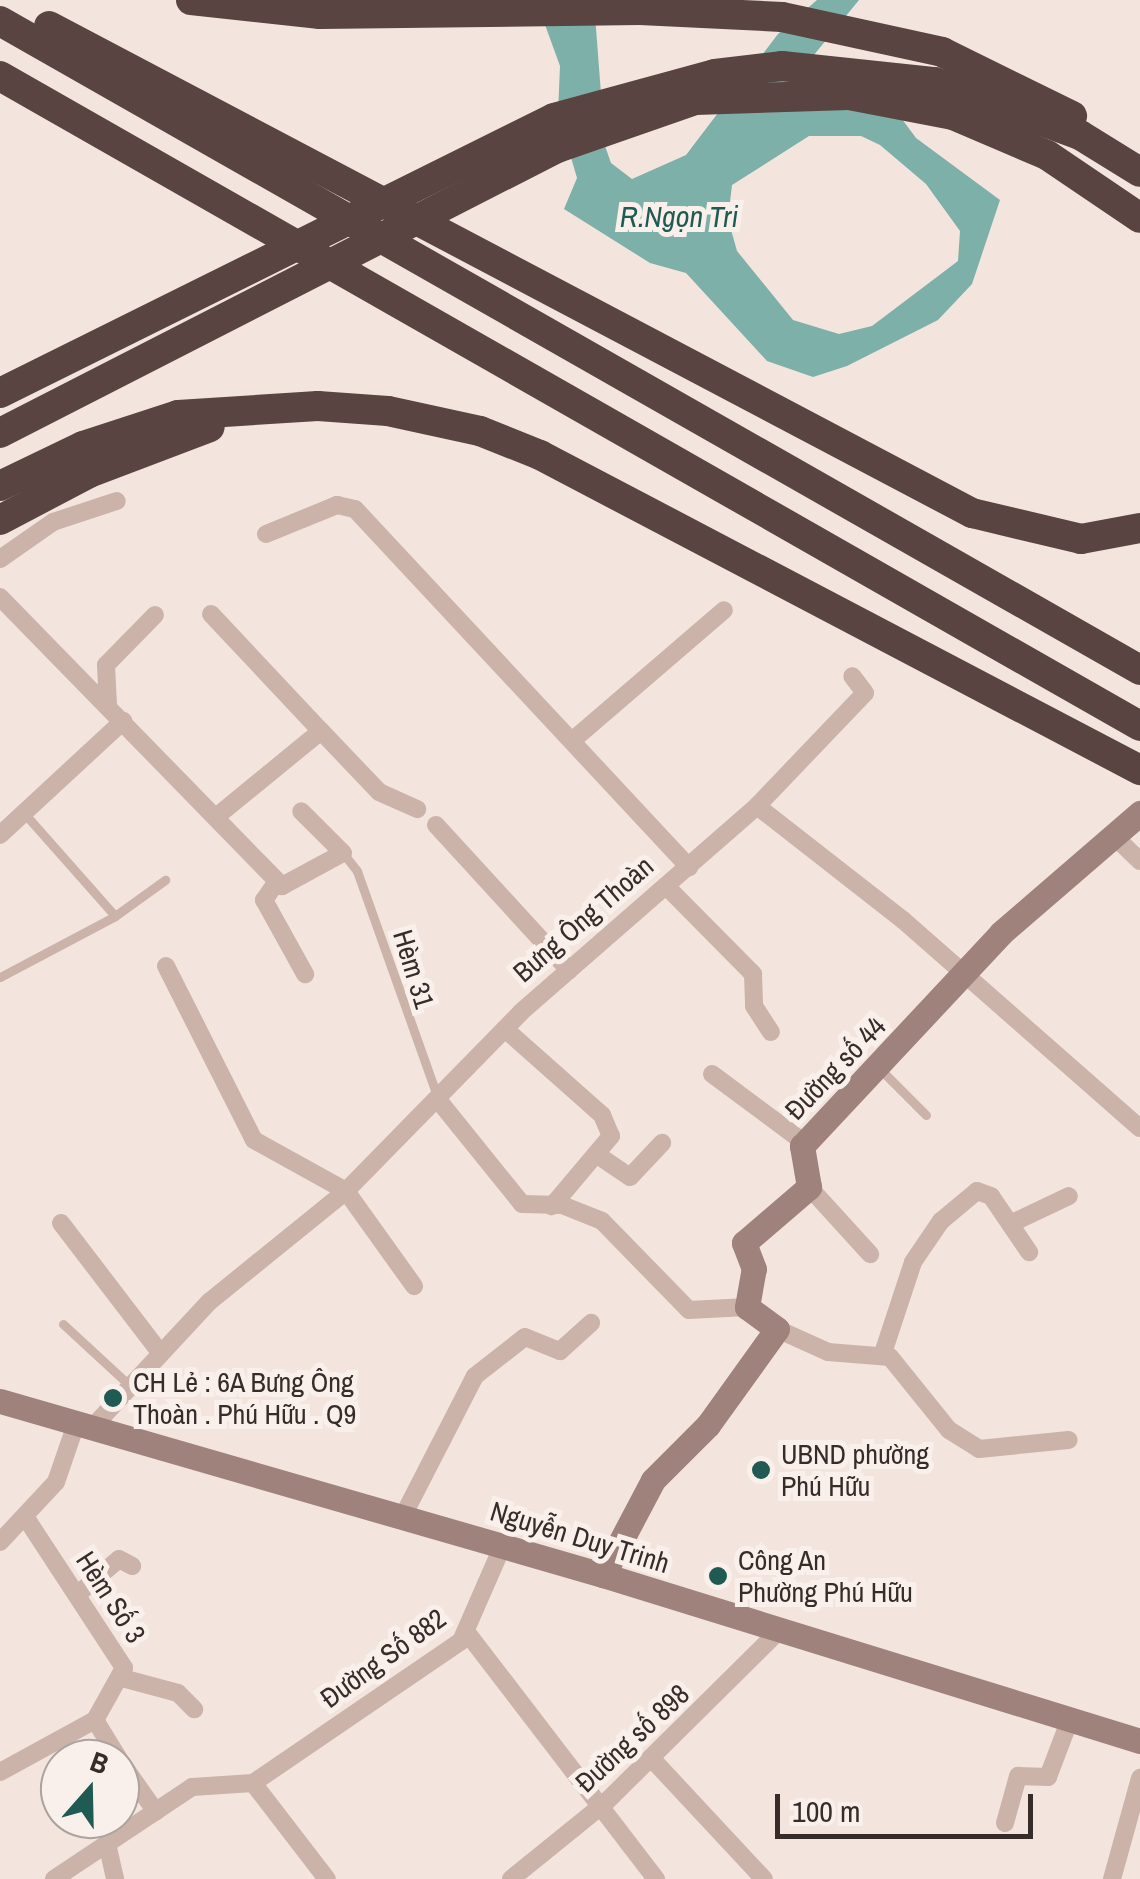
<!DOCTYPE html>
<meta charset="utf-8">
<style>
body{margin:0}
#map{position:relative;width:1140px;height:1879px;overflow:hidden;background:#f3e5de;font-family:"Archivo Narrow",sans-serif}
div>[style]{position:absolute}
[style*='--x']{left:calc(var(--x)*1px);top:calc(var(--y)*1px);width:calc(var(--w)*1px);rotate:calc(var(--a)*1deg)}
.water>*{inset:0;background:#7db0a9}
.lane>*{height:9px;margin:-4.5px;padding:0 4.5px;transform-origin:4.5px;border-radius:4.5px;background:#cbb3aa}
.street>*{height:18px;margin:-9px;padding:0 9px;transform-origin:9px;border-radius:9px;background:#cbb3aa}
.secondary>*{height:25px;margin:-12.5px;padding:0 12.5px;transform-origin:12.5px;border-radius:12.5px;background:#9f827b}
.highway>*{height:30px;margin:-15px;padding:0 15px;transform-origin:15px;border-radius:15px;background:#594441}
.highway-bridge>*{height:30px;margin:-15px;padding:0 15px;transform-origin:15px;border-radius:15px;background:#594441}
.dots>*{width:28px;height:28px;translate:-50% -50%;box-sizing:border-box;border:5px solid #faf0eb;border-radius:50%}
span{translate:-50% -50%;white-space:nowrap;text-align:center;line-height:1.15;-webkit-text-stroke:10px #faf0eb;paint-order:stroke}
.street-label{font-size:28px;color:#382c2a}
.poi-label{font-size:28px;color:#382c2a}
.left{translate:0 -50%;text-align:left}
.water-label{font-size:30px;color:#1f5a53;font-style:italic}
.north{position:absolute;left:40px;top:1739px;width:100px;height:100px;box-sizing:border-box;background:#faf0eb;border:2px solid #aca29e;border-radius:50%;rotate:20deg;font-size:28px;font-weight:700;line-height:40px;text-align:center;color:#382c2a}
.north::after{content:'';display:block;margin:auto;width:35px;height:45px;background:#1f5a53;clip-path:polygon(50% 0,100% 100%,50% 72%,0 100%)}
.scale{position:absolute;left:775px;top:1794px;width:258px;height:45px;box-sizing:border-box;border:5px solid #382c2a;border-top:0;padding-left:12px;font-size:30px;line-height:35px;white-space:nowrap;color:#382c2a;-webkit-text-stroke:8px #faf0eb;paint-order:stroke}
</style>
<div id="map">
<div class="water">
<div style="clip-path:polygon(evenodd,536px 0,595px 15px,605px 146px,611px 163px,632px 179px,686px 155px,778px 34px,817px 0,859px 0,809px 61px,899px 115px,916px 138px,1000px 200px,972px 284px,938px 320px,847px 366px,813px 377px,767px 361px,686px 273px,650px 263px,564px 209px,577px 178px,558px 113px,560px 66px,536px 0,809px 136px,861px 136px,880px 145px,926px 184px,960px 231px,958px 261px,872px 326px,839px 334px,793px 320px,737px 251px,728px 219px,732px 185px,809px 136px)"></div>
</div>
<div class="lane">
<div style="--x:24;--y:813;--w:137;--a:48.5"></div>
<div style="--x:115;--y:916;--w:62;--a:-35.8"></div>
<div style="--x:343;--y:853;--w:23;--a:52"></div>
<div style="--x:357;--y:871;--w:239;--a:70.4"></div>
<div style="--x:0;--y:977;--w:130;--a:-27.9"></div>
<div style="--x:880;--y:1069;--w:65;--a:45"></div>
<div style="--x:63;--y:1324;--w:87;--a:42.7"></div>
</div>
<div class="street">
<div style="--x:266;--y:534;--w:77;--a:-22.2"></div>
<div style="--x:337;--y:505;--w:18;--a:13"></div>
<div style="--x:355;--y:509;--w:490;--a:47"></div>
<div style="--x:0;--y:559;--w:65;--a:-34.9"></div>
<div style="--x:53;--y:522;--w:67;--a:-18.2"></div>
<div style="--x:0;--y:597;--w:404;--a:45.7"></div>
<div style="--x:282;--y:886;--w:69;--a:-28.4"></div>
<div style="--x:343;--y:853;--w:59;--a:-135"></div>
<div style="--x:211;--y:614;--w:161;--a:46.8"></div>
<div style="--x:321;--y:731;--w:136;--a:140.7"></div>
<div style="--x:108;--y:705;--w:40;--a:-92.9"></div>
<div style="--x:106;--y:665;--w:70;--a:-45.6"></div>
<div style="--x:321;--y:731;--w:84;--a:46.4"></div>
<div style="--x:379;--y:792;--w:42;--a:24.1"></div>
<div style="--x:573;--y:740;--w:199;--a:-40.7"></div>
<div style="--x:757;--y:806;--w:156;--a:-46.3"></div>
<div style="--x:865;--y:693;--w:21;--a:-127"></div>
<div style="--x:436;--y:825;--w:197;--a:47.5"></div>
<div style="--x:0;--y:835;--w:168;--a:-42.8"></div>
<div style="--x:1114;--y:836;--w:36;--a:44"></div>
<div style="--x:276;--y:883;--w:21;--a:125"></div>
<div style="--x:264;--y:900;--w:85;--a:61"></div>
<div style="--x:666;--y:886;--w:124;--a:45.3"></div>
<div style="--x:753;--y:974;--w:32;--a:88"></div>
<div style="--x:754;--y:1006;--w:31;--a:57"></div>
<div style="--x:166;--y:966;--w:195;--a:63.2"></div>
<div style="--x:254;--y:1140;--w:105;--a:29"></div>
<div style="--x:346;--y:1191;--w:117;--a:54.4"></div>
<div style="--x:505;--y:1029;--w:130;--a:41.6"></div>
<div style="--x:602;--y:1115;--w:23;--a:67"></div>
<div style="--x:611;--y:1136;--w:92;--a:130.1"></div>
<div style="--x:712;--y:1074;--w:116;--a:36.6"></div>
<div style="--x:439;--y:1101;--w:132;--a:51.1"></div>
<div style="--x:522;--y:1204;--w:40;--a:1.4"></div>
<div style="--x:562;--y:1205;--w:43;--a:21.8"></div>
<div style="--x:602;--y:1221;--w:124;--a:45.7"></div>
<div style="--x:689;--y:1310;--w:58;--a:-3"></div>
<div style="--x:596;--y:1154;--w:41;--a:34.1"></div>
<div style="--x:630;--y:1177;--w:47;--a:-46.7"></div>
<div style="--x:809;--y:1187;--w:91;--a:47.7"></div>
<div style="--x:61;--y:1223;--w:161;--a:52.6"></div>
<div style="--x:1010;--y:1224;--w:65;--a:-25.4"></div>
<div style="--x:777;--y:1329;--w:56;--a:24.3"></div>
<div style="--x:828;--y:1352;--w:62;--a:4.6"></div>
<div style="--x:890;--y:1357;--w:94;--a:51.1"></div>
<div style="--x:949;--y:1430;--w:36;--a:32"></div>
<div style="--x:979;--y:1449;--w:90;--a:-5.7"></div>
<div style="--x:882;--y:1356;--w:99;--a:-71.7"></div>
<div style="--x:913;--y:1262;--w:50;--a:-55.7"></div>
<div style="--x:941;--y:1221;--w:47;--a:-39.8"></div>
<div style="--x:977;--y:1191;--w:15;--a:20"></div>
<div style="--x:991;--y:1196;--w:68;--a:55.8"></div>
<div style="--x:90;--y:1430;--w:175;--a:-47.1"></div>
<div style="--x:209;--y:1302;--w:176;--a:-39"></div>
<div style="--x:346;--y:1191;--w:250;--a:-45.6"></div>
<div style="--x:521;--y:1012;--w:313;--a:-41.1"></div>
<div style="--x:757;--y:806;--w:185;--a:38"></div>
<div style="--x:903;--y:920;--w:315;--a:41.3"></div>
<div style="--x:403;--y:1516;--w:157;--a:-62.8"></div>
<div style="--x:475;--y:1376;--w:63;--a:-38"></div>
<div style="--x:525;--y:1337;--w:38;--a:22"></div>
<div style="--x:560;--y:1351;--w:42;--a:-42.1"></div>
<div style="--x:26;--y:1518;--w:179;--a:56.8"></div>
<div style="--x:124;--y:1668;--w:60;--a:119.1"></div>
<div style="--x:95;--y:1720;--w:46;--a:58.4"></div>
<div style="--x:0;--y:1542;--w:82;--a:-47"></div>
<div style="--x:56;--y:1482;--w:61;--a:-71"></div>
<div style="--x:79;--y:1593;--w:52;--a:-40.4"></div>
<div style="--x:119;--y:1559;--w:15;--a:28"></div>
<div style="--x:468;--y:1634;--w:309;--a:52.5"></div>
<div style="--x:122;--y:1678;--w:58;--a:15"></div>
<div style="--x:178;--y:1693;--w:23;--a:45"></div>
<div style="--x:652;--y:1759;--w:164;--a:47"></div>
<div style="--x:120;--y:1761;--w:62;--a:54.8"></div>
<div style="--x:0;--y:1772;--w:108;--a:-28.7"></div>
<div style="--x:253;--y:1783;--w:252;--a:-34.3"></div>
<div style="--x:461;--y:1641;--w:105;--a:-66.4"></div>
<div style="--x:253;--y:1783;--w:121;--a:52.4"></div>
<div style="--x:1005;--y:1823;--w:49;--a:-74.5"></div>
<div style="--x:1018;--y:1776;--w:30;--a:2"></div>
<div style="--x:1048;--y:1777;--w:62;--a:-69.2"></div>
<div style="--x:108;--y:1848;--w:32;--a:77"></div>
<div style="--x:54;--y:1879;--w:166;--a:-33.7"></div>
<div style="--x:192;--y:1787;--w:61;--a:-3.8"></div>
<div style="--x:511;--y:1879;--w:122;--a:-39"></div>
<div style="--x:606;--y:1802;--w:246;--a:-44.7"></div>
<div style="--x:1112;--y:1879;--w:105;--a:-74.5"></div>
</div>
<div class="secondary">
<div style="--x:0;--y:1401;--w:628;--a:16.1"></div>
<div style="--x:603;--y:1575;--w:562;--a:17.18"></div>
<div style="--x:603;--y:1575;--w:107;--a:-62.2"></div>
<div style="--x:653;--y:1480;--w:78;--a:-45"></div>
<div style="--x:708;--y:1425;--w:118;--a:-54.3"></div>
<div style="--x:777;--y:1329;--w:37;--a:-144"></div>
<div style="--x:747;--y:1307;--w:39;--a:-80"></div>
<div style="--x:754;--y:1269;--w:28;--a:-111"></div>
<div style="--x:744;--y:1243;--w:86;--a:-40.7"></div>
<div style="--x:809;--y:1187;--w:42;--a:-99.7"></div>
<div style="--x:802;--y:1146;--w:291;--a:-46.9"></div>
<div style="--x:1001;--y:933;--w:184;--a:-40.8"></div>
</div>
<div class="highway">
<div style="--x:191;--y:0;--w:130;--a:6.2"></div>
<div style="--x:320;--y:14;--w:320;--a:-0.7"></div>
<div style="--x:640;--y:10;--w:142;--a:2.8"></div>
<div style="--x:782;--y:17;--w:164;--a:12.3"></div>
<div style="--x:942;--y:52;--w:145;--a:26.2"></div>
<div style="--x:0;--y:393;--w:618;--a:-26.4"></div>
<div style="--x:554;--y:118;--w:167;--a:-15.3"></div>
<div style="--x:715;--y:74;--w:67;--a:-6.8"></div>
<div style="--x:782;--y:66;--w:154;--a:6"></div>
<div style="--x:935;--y:82;--w:154;--a:20.1"></div>
<div style="--x:1080;--y:135;--w:70;--a:31.7"></div>
<div style="--x:0;--y:433;--w:626;--a:-27.1"></div>
<div style="--x:557;--y:148;--w:146;--a:-19.2"></div>
<div style="--x:695;--y:100;--w:154;--a:-1.9"></div>
<div style="--x:849;--y:95;--w:106;--a:10.9"></div>
<div style="--x:953;--y:115;--w:102;--a:23.1"></div>
<div style="--x:1047;--y:155;--w:112;--a:34.1"></div>
<div style="--x:0;--y:486;--w:92;--a:-25.7"></div>
<div style="--x:83;--y:446;--w:100;--a:-18.1"></div>
<div style="--x:178;--y:415;--w:140;--a:-3.7"></div>
<div style="--x:318;--y:406;--w:70;--a:4.1"></div>
<div style="--x:388;--y:411;--w:94;--a:12.3"></div>
<div style="--x:480;--y:431;--w:65;--a:21.8"></div>
<div style="--x:540;--y:455;--w:678;--a:27.7"></div>
<div style="--x:0;--y:520;--w:101;--a:-27.8"></div>
<div style="--x:89;--y:473;--w:129;--a:-20.8"></div>
</div>
<div class="highway-bridge">
<div style="--x:0;--y:21;--w:1312;--a:29.65"></div>
<div style="--x:49;--y:26;--w:1044;--a:27.82"></div>
<div style="--x:972;--y:513;--w:112;--a:13.4"></div>
<div style="--x:1081;--y:539;--w:60;--a:-10.6"></div>
<div style="--x:0;--y:76;--w:1312;--a:29.69"></div>
</div>
<div class="dots">
<div style="left:113px;top:1398px;background:#1f5a53"></div>
<div style="left:761px;top:1470px;background:#1f5a53"></div>
<div style="left:718px;top:1576px;background:#1f5a53"></div>
</div>
<div class="street-label">
<span style="left:583px;top:919px;rotate:-41deg">Bưng Ông Thoàn</span>
<span style="left:414px;top:969px;rotate:73deg">Hèm 31</span>
<span style="left:835px;top:1068px;rotate:-46deg">Đường số 44</span>
<span style="left:580px;top:1537px;rotate:17deg">Nguyễn Duy Trinh</span>
<span style="left:111px;top:1597px;rotate:57deg">Hèm Số 3</span>
<span style="left:383px;top:1658px;rotate:-36deg">Đường Số 882</span>
<span style="left:632px;top:1738px;rotate:-43deg">Đường số 898</span>
</div>
<div class="poi-label">
<span class="left" style="left:133px;top:1398px">CH Lẻ : 6A Bưng Ông<br>Thoàn . Phú Hữu . Q9</span>
<span class="left" style="left:781px;top:1470px">UBND phường<br>Phú Hữu</span>
<span class="left" style="left:738px;top:1576px">Công An<br>Phường Phú Hữu</span>
</div>
<div class="water-label">
<span style="left:679px;top:216px">R.Ngọn Tri</span>
</div>
<div class="north">B</div>
<div class="scale">100 m</div>
</div>
